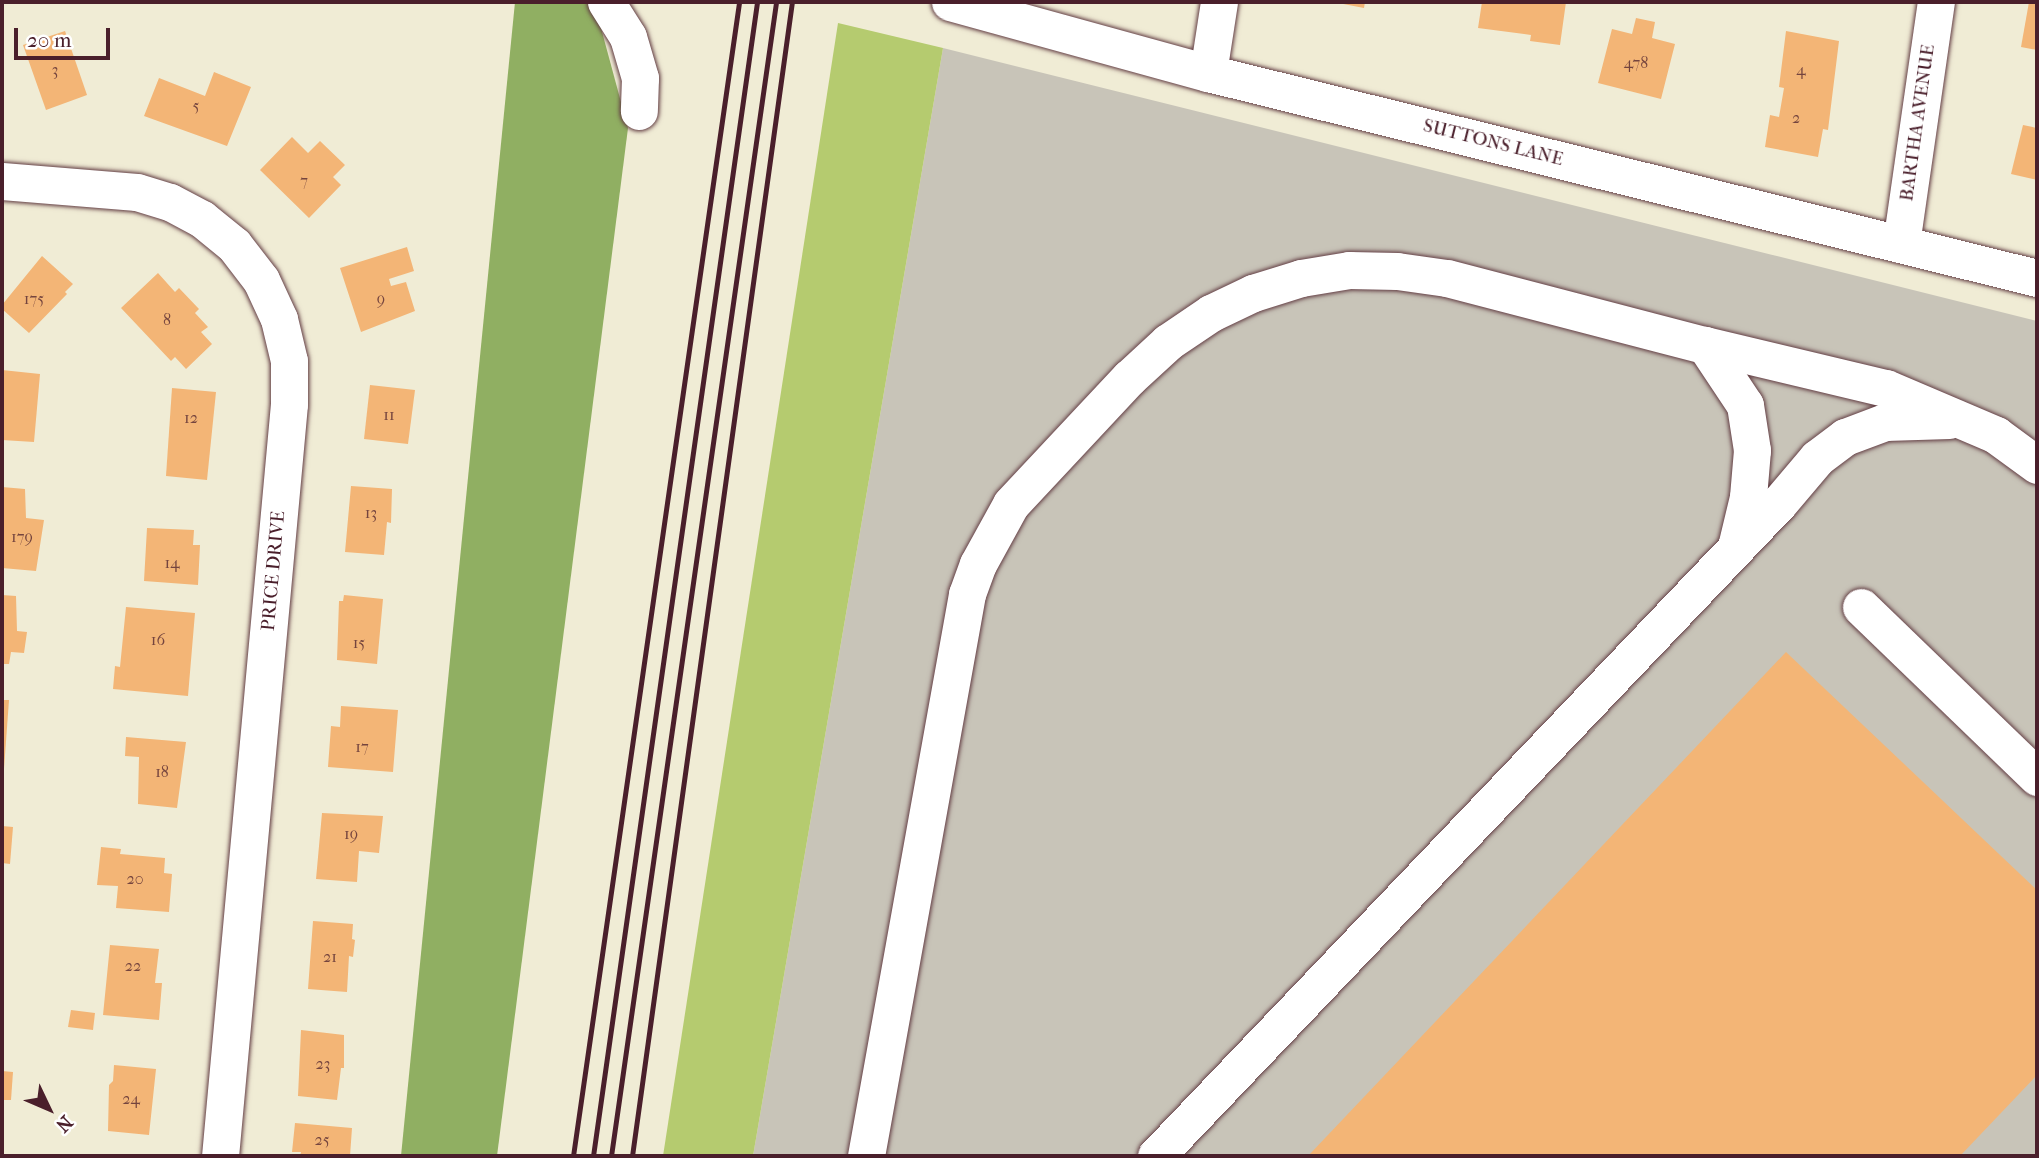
<!DOCTYPE html>
<style>
body{margin:0}
#map{position:relative;width:2039px;height:1158px;overflow:hidden;background:#f0ecd5;font-family:"IM FELL French Canon",serif}
div>[style]{position:absolute}
[style*='--x']{left:calc(var(--x)*1px);top:calc(var(--y)*1px);width:calc(var(--w)*1px);rotate:calc(var(--a)*1deg)}
.industrial>*{inset:0;background:#c8c4b8}
.green>*{inset:0;background:#b5cb6f}
.forest>*{inset:0;background:#90af62}
.building>*{inset:0;background:#f3b576}
.roads{filter:drop-shadow(0 0 2px #633e44) drop-shadow(0 0 2px #633e44)}
.minor>*{height:37px;margin:-18.5px;padding:0 18.5px;transform-origin:18.5px;border-radius:18.5px;background:#fff}
.rail>*{height:5px;margin:-2.5px;padding:0 2.5px;transform-origin:2.5px;border-radius:2.5px;background:#4a1f2b}
span{translate:-50% -50%;white-space:nowrap;text-align:center;line-height:1.15;-webkit-text-stroke:5px #fff;paint-order:stroke}
.number-label{font-size:16px;color:#74443e}
.number-label span{-webkit-text-stroke-width:0}
.street-label{font-size:19px;color:#4a1f2b}
.frame{position:absolute;inset:0;border:4px solid #4a1f2b;pointer-events:none}
.north{position:absolute;left:14px;top:1074px;width:70px;height:70px;-webkit-text-stroke:5px #fff;paint-order:stroke;rotate:134deg;font-size:19px;font-weight:700;line-height:28px;text-align:center;color:#4a1f2b}
.north::after{content:'';display:block;margin:auto;width:24px;height:32px;background:#4a1f2b;clip-path:polygon(50% 0,100% 100%,50% 72%,0 100%)}
.scale{position:absolute;left:14px;top:28px;width:96px;height:32px;box-sizing:border-box;border:4px solid #4a1f2b;border-top:0;padding-left:9px;font-size:21px;line-height:24px;white-space:nowrap;color:#4a1f2b;-webkit-text-stroke:5px #fff;paint-order:stroke}
</style>
<div id="map">
<div class="industrial">
<div style="clip-path:polygon(943px 48px,2037px 321px,2037px 1156px,753px 1156px)"></div>
</div>
<div class="green">
<div style="clip-path:polygon(838px 23px,943px 48px,753px 1156px,663px 1156px)"></div>
</div>
<div class="forest">
<div style="clip-path:polygon(515px 2px,588px 2px,601px 28px,628px 128px,497px 1156px,401px 1156px)"></div>
</div>
<div class="building">
<div style="clip-path:polygon(1333px 2px,1365px 2px,1364px 8px)"></div>
<div style="clip-path:polygon(1482px 2px,1566px 2px,1560px 45px,1530px 41px,1531px 35px,1478px 28px)"></div>
<div style="clip-path:polygon(2029px 2px,2037px 2px,2037px 50px,2021px 47px)"></div>
<div style="clip-path:polygon(1636px 18px,1655px 22px,1652px 38px,1675px 44px,1661px 99px,1598px 83px,1612px 29px,1632px 34px)"></div>
<div style="clip-path:polygon(65px 31px,87px 95px,46px 110px,23px 45px)"></div>
<div style="clip-path:polygon(1786px 31px,1839px 41px,1828px 130px,1823px 129px,1818px 157px,1765px 147px,1770px 115px,1779px 117px,1784px 88px,1779px 87px)"></div>
<div style="clip-path:polygon(214px 72px,251px 87px,227px 146px,144px 116px,159px 78px,205px 96px)"></div>
<div style="clip-path:polygon(2023px 125px,2037px 128px,2037px 180px,2011px 174px)"></div>
<div style="clip-path:polygon(292px 137px,308px 153px,320px 141px,345px 165px,333px 177px,341px 185px,309px 218px,260px 170px)"></div>
<div style="clip-path:polygon(407px 247px,414px 271px,389px 279px,391px 286px,406px 282px,415px 311px,361px 332px,340px 268px)"></div>
<div style="clip-path:polygon(42px 256px,73px 284px,65px 292px,67px 294px,29px 333px,2px 309px,2px 305px)"></div>
<div style="clip-path:polygon(158px 273px,175px 292px,179px 288px,199px 309px,195px 313px,208px 327px,201px 332px,212px 344px,186px 369px,175px 357px,171px 361px,121px 308px)"></div>
<div style="clip-path:polygon(2px 370px,40px 374px,34px 442px,2px 440px)"></div>
<div style="clip-path:polygon(370px 385px,415px 390px,408px 444px,364px 439px)"></div>
<div style="clip-path:polygon(172px 388px,216px 392px,207px 480px,166px 476px)"></div>
<div style="clip-path:polygon(351px 486px,392px 489px,391px 523px,387px 522px,384px 555px,345px 552px)"></div>
<div style="clip-path:polygon(2px 487px,25px 489px,26px 518px,44px 520px,36px 571px,2px 568px)"></div>
<div style="clip-path:polygon(147px 528px,194px 530px,193px 545px,200px 545px,198px 585px,144px 581px)"></div>
<div style="clip-path:polygon(2px 595px,16px 596px,17px 631px,27px 632px,24px 653px,11px 652px,9px 664px,2px 664px)"></div>
<div style="clip-path:polygon(344px 595px,383px 599px,377px 664px,337px 660px,339px 601px,343px 601px)"></div>
<div style="clip-path:polygon(126px 607px,195px 613px,188px 696px,113px 689px,115px 666px,120px 667px)"></div>
<div style="clip-path:polygon(1786px 652px,2037px 890px,2037px 1075px,1960px 1156px,1308px 1156px)"></div>
<div style="clip-path:polygon(2px 700px,9px 700px,4px 769px,2px 769px)"></div>
<div style="clip-path:polygon(341px 706px,398px 710px,393px 772px,328px 767px,331px 726px,340px 727px)"></div>
<div style="clip-path:polygon(126px 737px,186px 742px,177px 808px,138px 804px,139px 757px,125px 756px)"></div>
<div style="clip-path:polygon(322px 813px,383px 816px,379px 853px,359px 851px,357px 882px,316px 879px)"></div>
<div style="clip-path:polygon(2px 826px,13px 827px,10px 864px,2px 863px)"></div>
<div style="clip-path:polygon(101px 847px,121px 849px,120px 854px,165px 858px,164px 873px,172px 874px,169px 912px,116px 908px,118px 886px,97px 885px)"></div>
<div style="clip-path:polygon(313px 921px,353px 924px,352px 939px,355px 940px,353px 957px,349px 956px,347px 992px,308px 989px)"></div>
<div style="clip-path:polygon(110px 945px,159px 949px,155px 983px,162px 983px,159px 1020px,103px 1015px)"></div>
<div style="clip-path:polygon(71px 1010px,95px 1013px,93px 1030px,68px 1027px)"></div>
<div style="clip-path:polygon(301px 1030px,344px 1035px,344px 1068px,341px 1068px,337px 1100px,298px 1096px)"></div>
<div style="clip-path:polygon(114px 1065px,156px 1069px,149px 1135px,108px 1131px,109px 1085px,113px 1081px)"></div>
<div style="clip-path:polygon(2px 1071px,13px 1072px,11px 1100px,2px 1100px)"></div>
<div style="clip-path:polygon(295px 1123px,352px 1128px,350px 1156px,300px 1156px,301px 1152px,292px 1152px)"></div>
</div>
<div class="roads">
<div class="minor">
<div style="--x:606;--y:2;--w:41;--a:57.8"></div>
<div style="--x:628;--y:37;--w:43;--a:73.7"></div>
<div style="--x:640;--y:78;--w:33;--a:92"></div>
<div style="--x:950;--y:2;--w:268;--a:15.4"></div>
<div style="--x:1208;--y:73;--w:854;--a:13.89"></div>
<div style="--x:1208;--y:73;--w:72;--a:-81.2"></div>
<div style="--x:2;--y:181;--w:135;--a:4.7"></div>
<div style="--x:137;--y:192;--w:34;--a:17"></div>
<div style="--x:170;--y:202;--w:36;--a:28"></div>
<div style="--x:202;--y:219;--w:41;--a:39.1"></div>
<div style="--x:234;--y:245;--w:44;--a:52.4"></div>
<div style="--x:261;--y:280;--w:43;--a:65.2"></div>
<div style="--x:279;--y:319;--w:43;--a:76.6"></div>
<div style="--x:289;--y:361;--w:43;--a:90"></div>
<div style="--x:289;--y:404;--w:755;--a:95.24"></div>
<div style="--x:1901;--y:244;--w:245;--a:-81.8"></div>
<div style="--x:1705;--y:345;--w:72;--a:56.3"></div>
<div style="--x:1745;--y:405;--w:46;--a:81.2"></div>
<div style="--x:1752;--y:450;--w:47;--a:94.9"></div>
<div style="--x:1748;--y:497;--w:51;--a:103.5"></div>
<div style="--x:1861;--y:607;--w:245;--a:44"></div>
<div style="--x:866;--y:1156;--w:571;--a:-79.81"></div>
<div style="--x:967;--y:594;--w:32;--a:-70"></div>
<div style="--x:978;--y:564;--w:68;--a:-61.2"></div>
<div style="--x:1011;--y:504;--w:173;--a:-46.9"></div>
<div style="--x:1129;--y:378;--w:53;--a:-42.7"></div>
<div style="--x:1168;--y:342;--w:52;--a:-34"></div>
<div style="--x:1211;--y:313;--w:47;--a:-25.5"></div>
<div style="--x:1253;--y:293;--w:50;--a:-17.4"></div>
<div style="--x:1301;--y:278;--w:49;--a:-9.5"></div>
<div style="--x:1349;--y:270;--w:48;--a:1.2"></div>
<div style="--x:1397;--y:271;--w:50;--a:8"></div>
<div style="--x:1447;--y:278;--w:267;--a:14.6"></div>
<div style="--x:1705;--y:345;--w:186;--a:13.4"></div>
<div style="--x:1886;--y:388;--w:120;--a:23.1"></div>
<div style="--x:1996;--y:435;--w:51;--a:36.2"></div>
<div style="--x:1156;--y:1156;--w:903;--a:-46.35"></div>
<div style="--x:1779;--y:503;--w:59;--a:-49.8"></div>
<div style="--x:1817;--y:458;--w:35;--a:-37"></div>
<div style="--x:1845;--y:437;--w:43;--a:-20.6"></div>
<div style="--x:1885;--y:422;--w:64;--a:-1.8"></div>
</div>
</div>
<div class="rail">
<div style="--x:573;--y:1156;--w:1166;--a:-81.81"></div>
<div style="--x:593;--y:1156;--w:1166;--a:-81.91"></div>
<div style="--x:611;--y:1156;--w:1166;--a:-81.86"></div>
<div style="--x:632;--y:1156;--w:1165;--a:-82.11"></div>
</div>
<div class="number-label">
<span style="left:1636px;top:63px">478</span>
<span style="left:55px;top:70px">3</span>
<span style="left:1801px;top:70px">4</span>
<span style="left:196px;top:106px">5</span>
<span style="left:1796px;top:118px">2</span>
<span style="left:304px;top:181px">7</span>
<span style="left:34px;top:299px">175</span>
<span style="left:381px;top:299px">9</span>
<span style="left:167px;top:320px">8</span>
<span style="left:389px;top:415px">11</span>
<span style="left:191px;top:418px">12</span>
<span style="left:371px;top:513px">13</span>
<span style="left:22px;top:537px">179</span>
<span style="left:172px;top:563px">14</span>
<span style="left:158px;top:640px">16</span>
<span style="left:359px;top:643px">15</span>
<span style="left:362px;top:747px">17</span>
<span style="left:162px;top:772px">18</span>
<span style="left:351px;top:834px">19</span>
<span style="left:135px;top:879px">20</span>
<span style="left:330px;top:957px">21</span>
<span style="left:133px;top:966px">22</span>
<span style="left:323px;top:1064px">23</span>
<span style="left:131px;top:1099px">24</span>
<span style="left:322px;top:1140px">25</span>
</div>
<div class="street-label">
<span style="left:1918px;top:123px;rotate:-82deg">BARTHA AVENUE</span>
<span style="left:1493px;top:143px;rotate:14deg">SUTTONS LANE</span>
<span style="left:274px;top:571px;rotate:-85deg">PRICE DRIVE</span>
</div>
<div class="frame"></div>
<div class="north">N</div>
<div class="scale">20 m</div>
</div>
